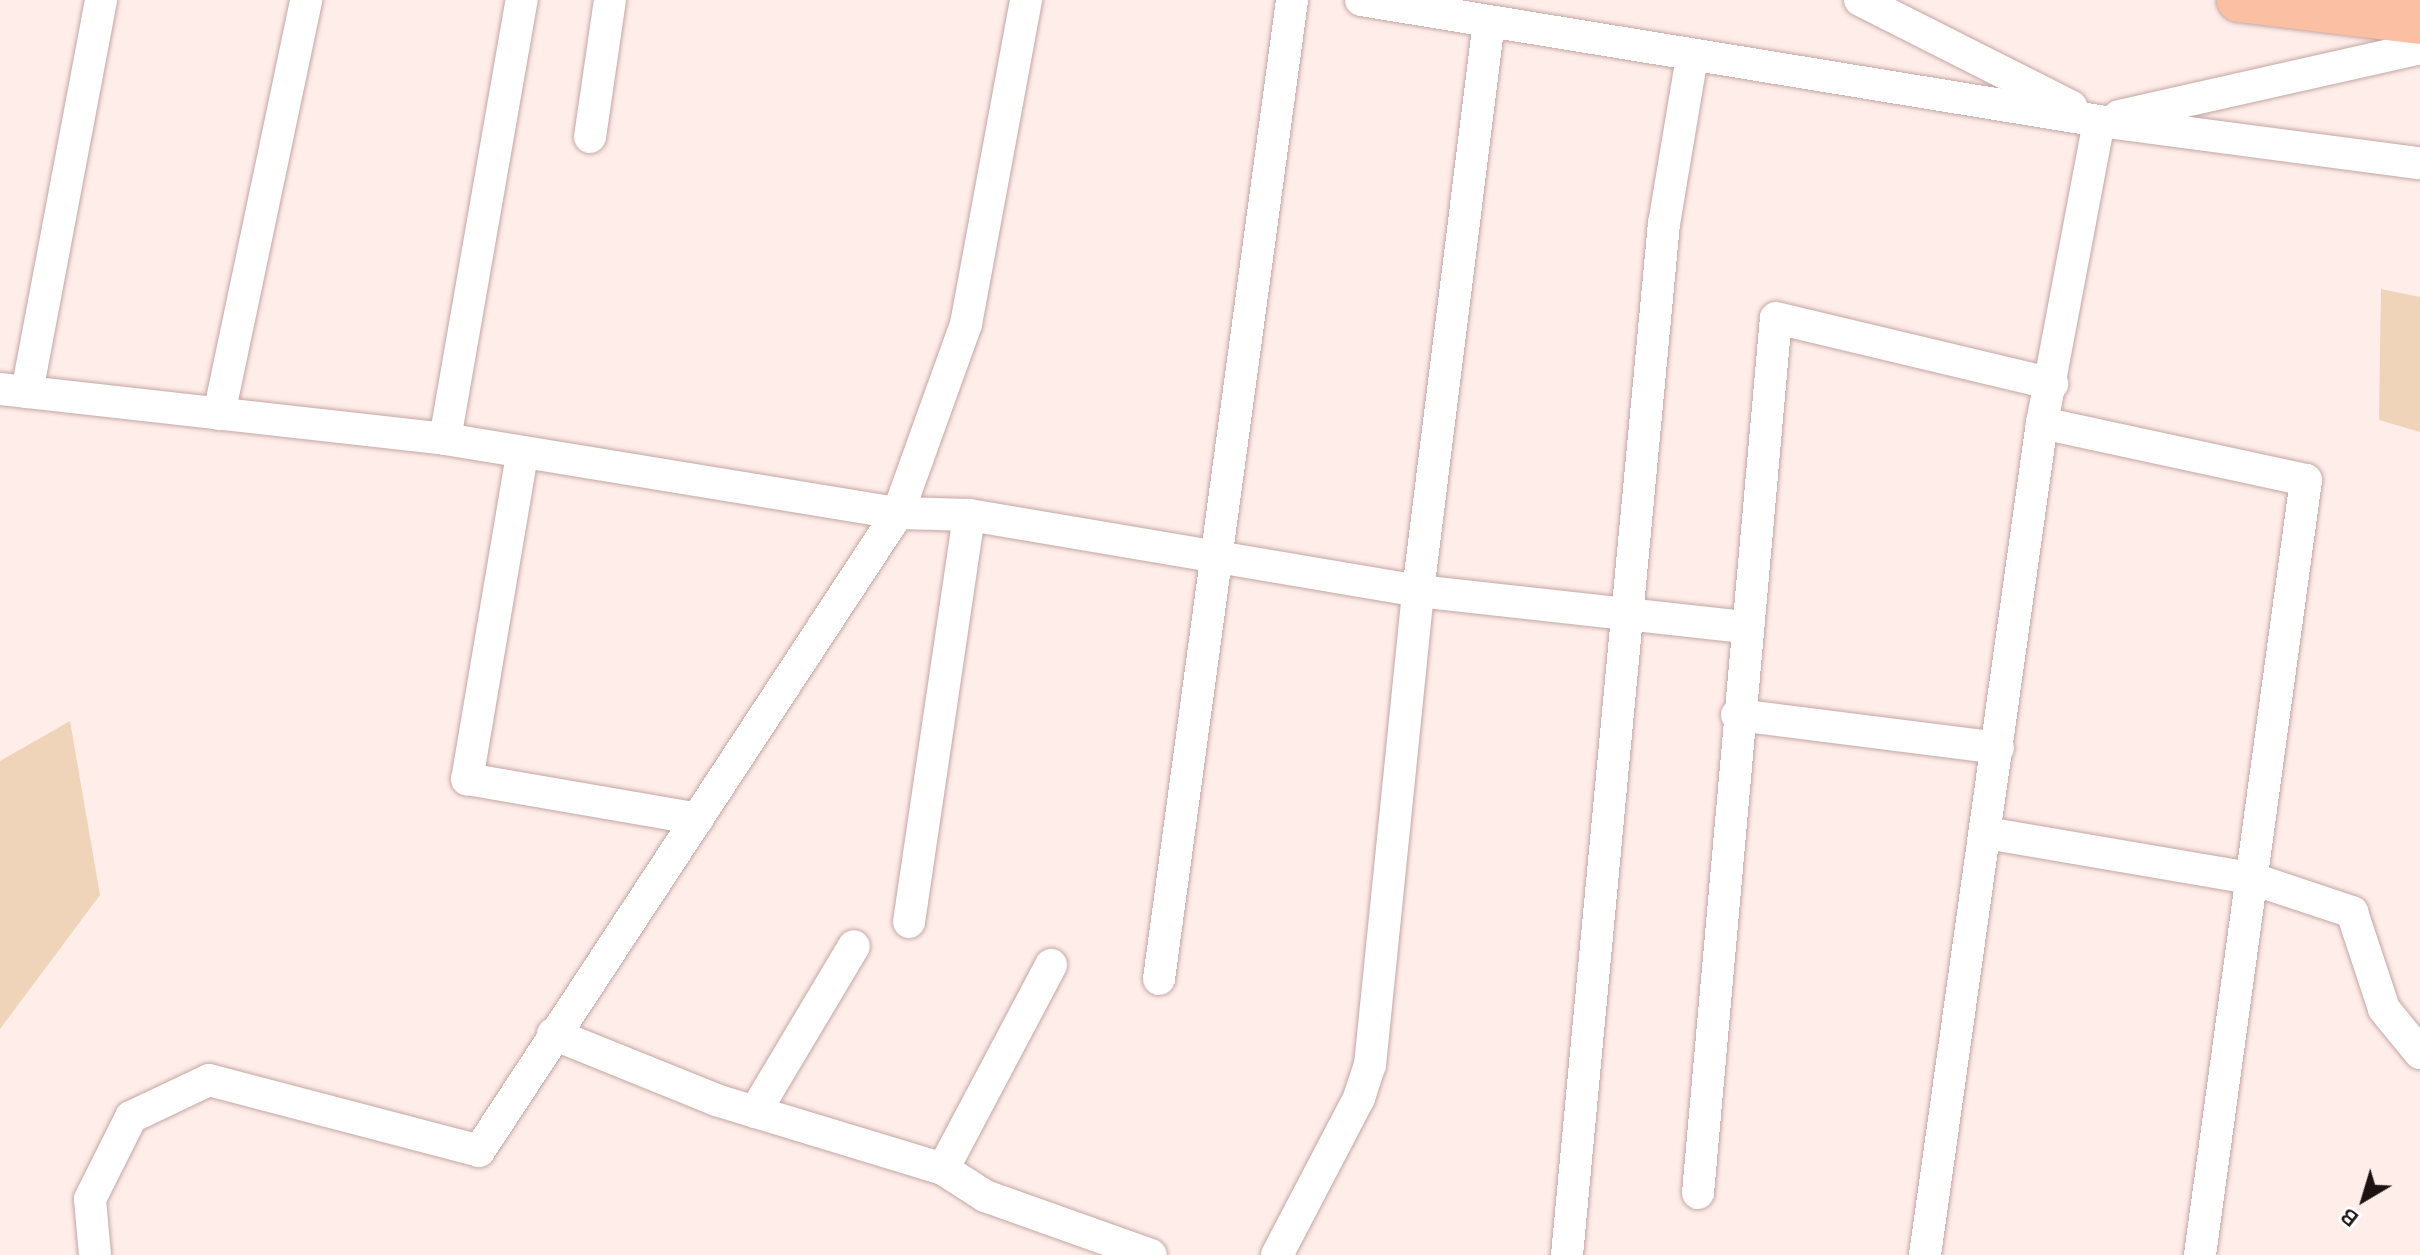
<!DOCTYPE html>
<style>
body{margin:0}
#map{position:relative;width:2420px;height:1255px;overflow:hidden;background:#ffedea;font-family:Mulish,sans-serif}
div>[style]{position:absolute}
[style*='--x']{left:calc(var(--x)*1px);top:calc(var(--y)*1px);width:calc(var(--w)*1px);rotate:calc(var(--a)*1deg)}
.green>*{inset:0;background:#f0d4ba}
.roads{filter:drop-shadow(0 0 2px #c3a7a3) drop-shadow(0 0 2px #c3a7a3)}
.street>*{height:32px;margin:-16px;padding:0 16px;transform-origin:16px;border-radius:16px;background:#fff}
.primary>*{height:44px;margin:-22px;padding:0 22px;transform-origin:22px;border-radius:22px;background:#fbc0a3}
span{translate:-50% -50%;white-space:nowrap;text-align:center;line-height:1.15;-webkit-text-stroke:6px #fff;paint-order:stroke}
.north{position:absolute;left:2324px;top:1159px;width:80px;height:80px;-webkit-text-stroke:6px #fff;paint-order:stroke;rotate:218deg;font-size:22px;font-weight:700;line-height:32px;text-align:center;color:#1d1312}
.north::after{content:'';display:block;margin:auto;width:28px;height:36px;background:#1d1312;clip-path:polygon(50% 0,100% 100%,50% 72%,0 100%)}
</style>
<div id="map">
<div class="green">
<div style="clip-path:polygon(2381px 289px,2420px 297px,2420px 432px,2379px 420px)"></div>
<div style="clip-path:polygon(70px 721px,100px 895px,0 1029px,0 761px)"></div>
</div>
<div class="roads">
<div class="street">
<div style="--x:1361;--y:0;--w:748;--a:9.31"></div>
<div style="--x:2099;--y:121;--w:324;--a:7.5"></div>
<div style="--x:1860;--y:0;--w:237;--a:26.8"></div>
<div style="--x:2119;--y:116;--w:309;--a:-12.7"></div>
<div style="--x:590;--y:137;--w:138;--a:-81.7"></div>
<div style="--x:0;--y:389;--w:448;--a:6.4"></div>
<div style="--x:445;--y:439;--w:459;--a:9.3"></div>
<div style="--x:898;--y:513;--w:71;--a:1.6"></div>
<div style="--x:969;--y:515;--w:455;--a:9.6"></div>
<div style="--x:1418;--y:591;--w:328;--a:6.3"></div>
<div style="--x:27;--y:392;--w:399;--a:-79.3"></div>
<div style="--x:219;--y:414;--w:423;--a:-78.1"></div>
<div style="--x:2042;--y:423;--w:270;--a:12.2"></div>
<div style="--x:2306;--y:480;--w:782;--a:97.79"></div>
<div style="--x:445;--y:439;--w:446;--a:-80.1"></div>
<div style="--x:522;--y:455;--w:329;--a:99.6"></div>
<div style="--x:467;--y:779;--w:234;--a:9.8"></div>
<div style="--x:1737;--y:715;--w:263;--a:7.2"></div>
<div style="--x:1986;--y:833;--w:268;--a:9.7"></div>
<div style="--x:2250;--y:878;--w:108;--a:18.4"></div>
<div style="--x:2352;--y:912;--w:102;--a:71.7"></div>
<div style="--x:2384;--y:1009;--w:57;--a:50.7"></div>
<div style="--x:909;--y:922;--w:411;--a:-81.6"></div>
<div style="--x:1159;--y:979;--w:988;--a:-82.26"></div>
<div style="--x:553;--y:1034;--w:176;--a:22"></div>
<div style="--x:716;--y:1100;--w:237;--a:16.9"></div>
<div style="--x:943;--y:1169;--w:50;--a:32.7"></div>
<div style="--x:985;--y:1196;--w:176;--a:19.6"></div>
<div style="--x:755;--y:1112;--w:193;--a:-59.2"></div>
<div style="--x:943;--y:1169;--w:231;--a:-62.1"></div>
<div style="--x:1698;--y:1193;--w:878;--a:-84.91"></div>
<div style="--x:1776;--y:318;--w:284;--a:13.4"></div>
<div style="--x:95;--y:1255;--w:56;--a:-95.1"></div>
<div style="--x:90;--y:1199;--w:92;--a:-63.4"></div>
<div style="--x:131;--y:1117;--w:86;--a:-25.4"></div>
<div style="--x:209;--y:1080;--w:279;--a:14.7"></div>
<div style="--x:479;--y:1151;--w:763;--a:-56.71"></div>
<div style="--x:898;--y:513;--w:201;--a:-70.2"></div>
<div style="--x:966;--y:324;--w:330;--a:-79.5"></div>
<div style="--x:1277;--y:1255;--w:177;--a:-62.4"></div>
<div style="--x:1359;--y:1098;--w:35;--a:-72"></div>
<div style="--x:1370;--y:1065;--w:476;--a:-84.2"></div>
<div style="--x:1418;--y:591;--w:574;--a:-82.9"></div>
<div style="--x:1567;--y:1255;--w:1036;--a:-84.63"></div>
<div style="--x:1664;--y:224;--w:170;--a:-80.5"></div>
<div style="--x:1925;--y:1255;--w:840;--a:-82"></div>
<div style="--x:2042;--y:423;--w:307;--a:-79.3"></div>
</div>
<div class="primary">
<div style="--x:2239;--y:0;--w:182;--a:6.9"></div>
</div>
</div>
<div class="north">B</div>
</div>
